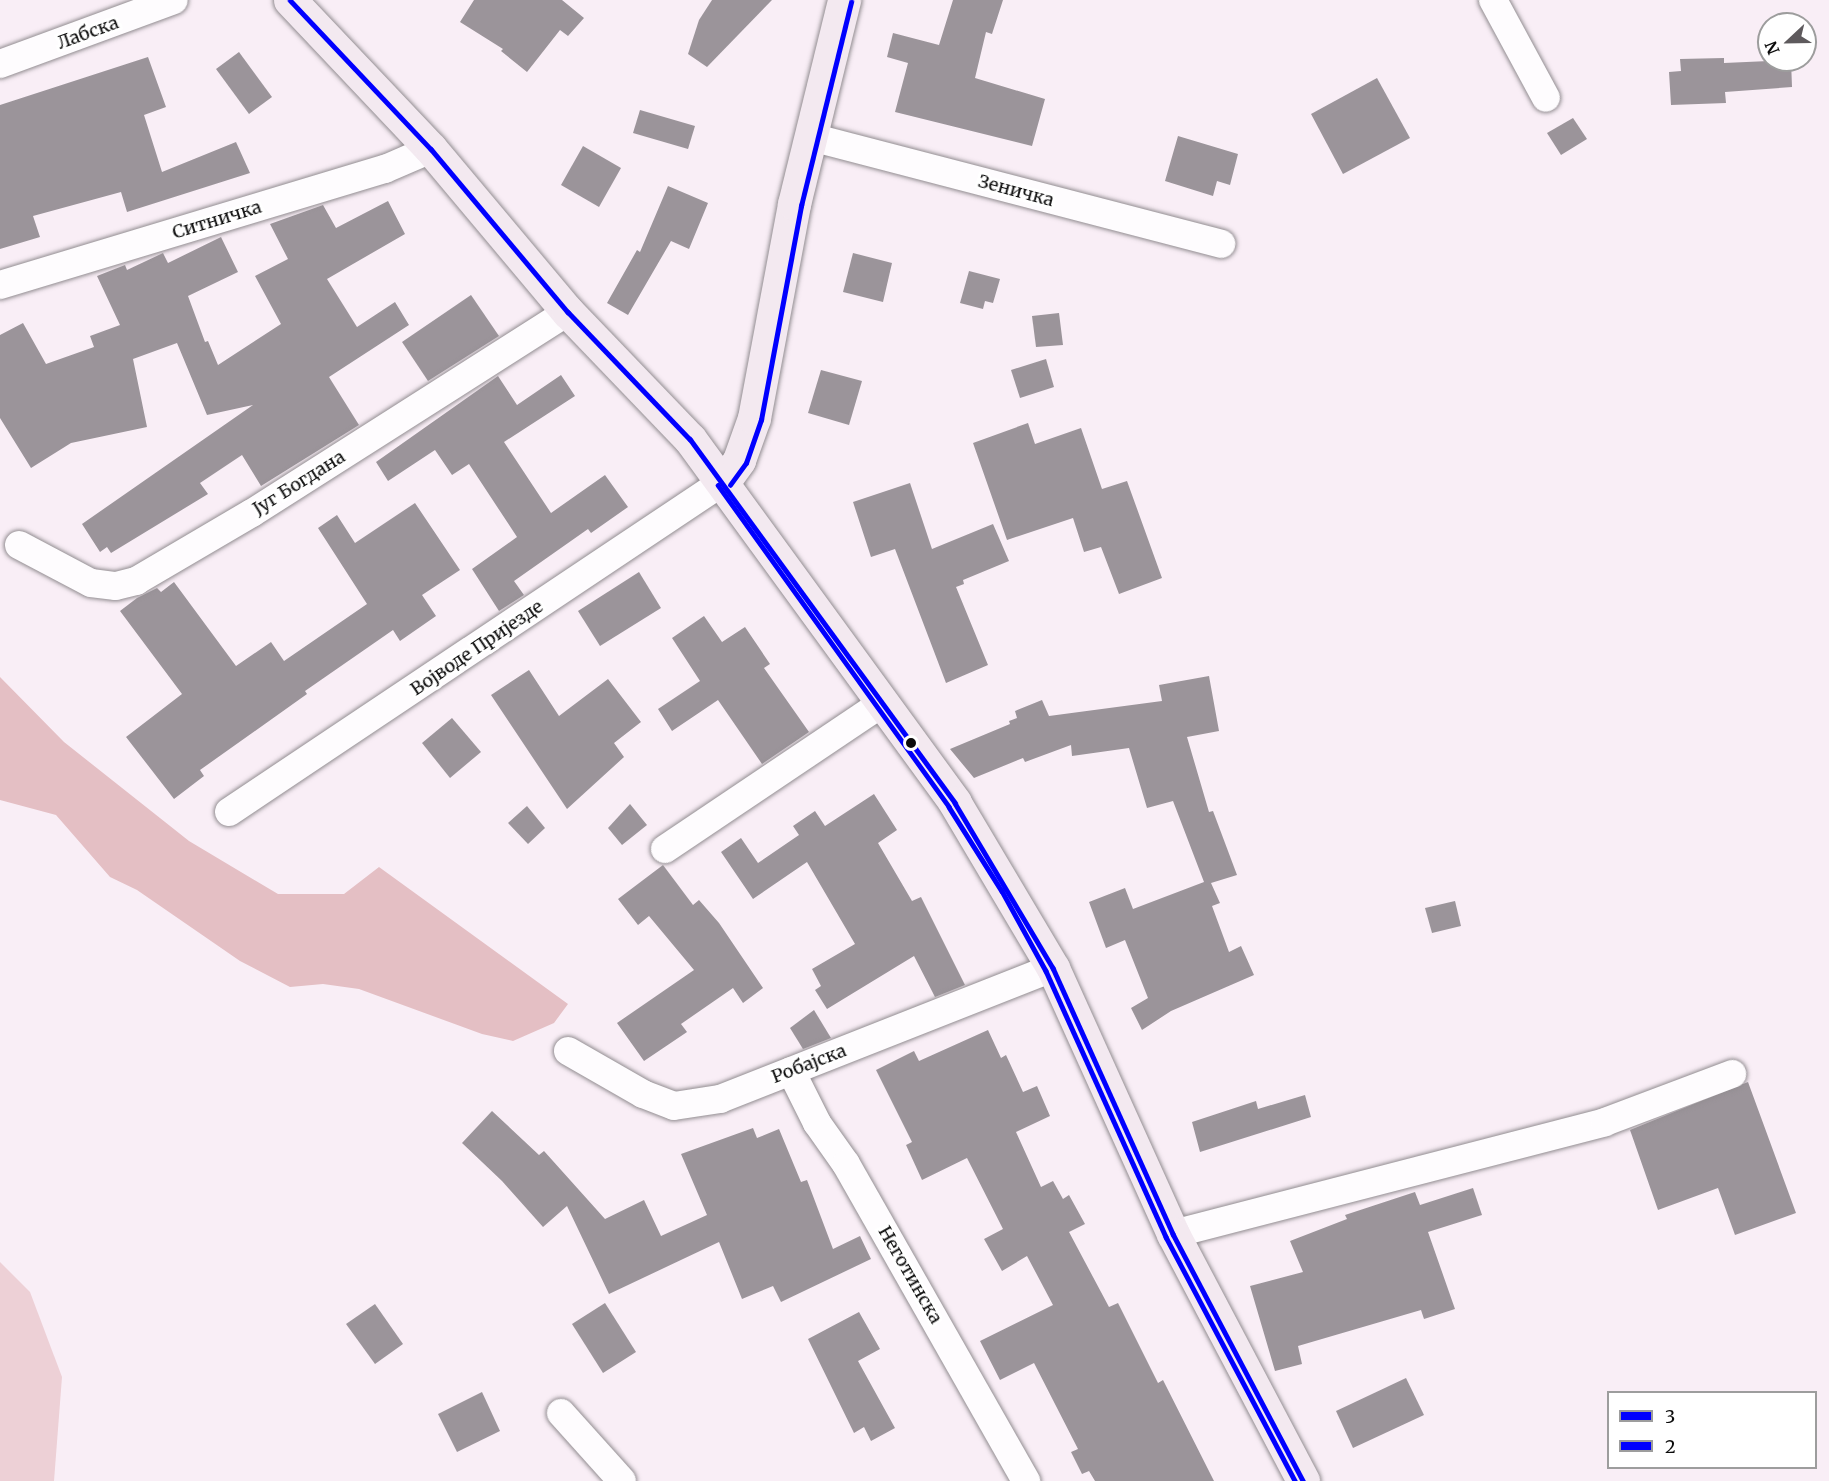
<!DOCTYPE html>
<meta charset="utf-8">
<style>
body{margin:0}
#map{position:relative;width:1829px;height:1481px;overflow:hidden;background:#f9eef6;font-family:Merriweather,serif}
div>[style]{position:absolute}
[style*='--x']{left:calc(var(--x)*1px);top:calc(var(--y)*1px);width:calc(var(--w)*1px);rotate:calc(var(--a)*1deg)}
.green>*{inset:0;background:#edd0d6}
.forest>*{inset:0;background:#e4bfc4}
.building>*{inset:0;background:#9b949a}
.roads{filter:drop-shadow(0 0 2px #928d91) drop-shadow(0 0 2px #928d91)}
.minor>*{height:28px;margin:-14px;padding:0 14px;transform-origin:14px;border-radius:14px;background:#fefcfe}
.secondary>*{height:33px;margin:-16.5px;padding:0 16.5px;transform-origin:16.5px;border-radius:16.5px;background:#f3e9f0}
.bus-1>*{height:4.5px;margin:-2.25px;padding:0 2.25px;transform-origin:2.25px;border-radius:2.25px;background:#00f}
.bus-2>*{height:4.5px;margin:-2.25px;padding:0 2.25px;transform-origin:2.25px;border-radius:2.25px;background:#00f}
.dots>*{width:16px;height:16px;translate:-50% -50%;box-sizing:border-box;border:3px solid #fff;border-radius:50%}
span{translate:-50% -50%;white-space:nowrap;text-align:center;line-height:1.15;-webkit-text-stroke:6px #fff;paint-order:stroke}
.street-label{font-size:18px;color:#0b0b0b}
.legend{position:absolute;left:1607px;top:1391px;width:210px;height:78px;box-sizing:border-box;background:#fff;border:2px solid #9d9d9d;margin:0;padding:8px 10px;list-style:none;font-size:18px;color:#0b0b0b}
.legend li{display:flex;align-items:center;gap:12px;height:30px}
.legend b{width:30px;border:2px solid #9d9d9d}
.north{position:absolute;left:1757px;top:12px;width:60px;height:60px;box-sizing:border-box;background:#fff;border:2px solid #9d9d9d;border-radius:50%;rotate:248deg;font-size:16px;font-weight:700;line-height:24px;text-align:center;color:#0b0b0b}
.north::after{content:'';display:block;margin:auto;width:21px;height:27px;background:#5e5a5d;clip-path:polygon(50% 0,100% 100%,50% 72%,0 100%)}
</style>
<div id="map">
<div class="green">
<div style="clip-path:polygon(0 1262px,30px 1292px,62px 1377px,54px 1481px,0 1481px)"></div>
</div>
<div class="forest">
<div style="clip-path:polygon(0 677px,64px 742px,189px 841px,278px 894px,344px 894px,379px 867px,568px 1004px,554px 1023px,513px 1041px,482px 1034px,359px 989px,323px 984px,290px 987px,240px 961px,137px 890px,110px 877px,56px 815px,0 800px)"></div>
</div>
<div class="building">
<div style="clip-path:polygon(474px 0,562px 0,584px 18px,568px 36px,560px 30px,527px 72px,501px 51px,503px 49px,460px 22px)"></div>
<div style="clip-path:polygon(712px 0,772px 0,707px 67px,688px 54px,699px 20px)"></div>
<div style="clip-path:polygon(953px 0,1003px 0,992px 34px,986px 32px,975px 78px,1045px 99px,1032px 146px,895px 112px,908px 63px,887px 57px,893px 33px,939px 45px)"></div>
<div style="clip-path:polygon(239px 52px,272px 97px,249px 114px,216px 69px)"></div>
<div style="clip-path:polygon(148px 57px,166px 107px,144px 115px,162px 172px,236px 142px,250px 173px,127px 212px,121px 192px,33px 216px,40px 237px,0 249px,0 105px)"></div>
<div style="clip-path:polygon(1724px 58px,1724px 63px,1791px 60px,1792px 87px,1725px 92px,1726px 103px,1671px 105px,1669px 72px,1681px 71px,1680px 59px)"></div>
<div style="clip-path:polygon(1377px 78px,1410px 138px,1343px 174px,1311px 114px)"></div>
<div style="clip-path:polygon(640px 110px,695px 126px,688px 149px,633px 133px)"></div>
<div style="clip-path:polygon(1573px 118px,1587px 139px,1561px 155px,1547px 133px)"></div>
<div style="clip-path:polygon(1178px 136px,1238px 154px,1230px 185px,1217px 181px,1213px 196px,1165px 181px)"></div>
<div style="clip-path:polygon(583px 146px,621px 168px,599px 207px,561px 185px)"></div>
<div style="clip-path:polygon(668px 186px,708px 203px,689px 249px,671px 241px,628px 315px,607px 303px,637px 250px,640px 252px)"></div>
<div style="clip-path:polygon(388px 201px,405px 234px,327px 279px,357px 327px,395px 302px,409px 325px,329px 377px,359px 425px,261px 486px,242px 455px,200px 483px,208px 494px,111px 553px,107px 547px,100px 552px,82px 524px,253px 405px,207px 415px,177px 343px,133px 359px,147px 427px,71px 443px,31px 468px,0 418px,0 335px,23px 323px,46px 364px,94px 347px,90px 336px,120px 325px,97px 276px,125px 265px,127px 270px,163px 253px,168px 263px,221px 237px,238px 272px,188px 296px,205px 342px,208px 341px,218px 365px,281px 324px,255px 276px,288px 259px,270px 224px,323px 205px,336px 228px)"></div>
<div style="clip-path:polygon(853px 253px,892px 263px,883px 302px,843px 292px)"></div>
<div style="clip-path:polygon(969px 271px,1000px 279px,993px 303px,985px 301px,983px 309px,960px 303px)"></div>
<div style="clip-path:polygon(471px 295px,499px 336px,428px 381px,402px 342px)"></div>
<div style="clip-path:polygon(1059px 313px,1063px 345px,1036px 347px,1032px 316px)"></div>
<div style="clip-path:polygon(1046px 359px,1054px 387px,1020px 398px,1011px 370px)"></div>
<div style="clip-path:polygon(821px 370px,862px 381px,849px 425px,808px 413px)"></div>
<div style="clip-path:polygon(561px 375px,575px 396px,504px 442px,551px 513px,605px 475px,628px 507px,591px 533px,588px 529px,514px 581px,524px 595px,499px 611px,472px 569px,517px 537px,469px 464px,452px 475px,435px 450px,388px 481px,376px 462px,498px 376px,517px 405px)"></div>
<div style="clip-path:polygon(1028px 423px,1035px 444px,1081px 428px,1102px 489px,1127px 481px,1162px 578px,1119px 594px,1101px 547px,1084px 552px,1073px 518px,1007px 540px,973px 443px)"></div>
<div style="clip-path:polygon(910px 483px,932px 549px,993px 524px,1009px 561px,963px 580px,964px 584px,956px 587px,988px 665px,946px 683px,895px 549px,871px 557px,853px 502px)"></div>
<div style="clip-path:polygon(415px 503px,460px 570px,422px 595px,436px 616px,400px 641px,393px 630px,305px 691px,307px 694px,200px 770px,204px 776px,174px 799px,126px 737px,182px 694px,120px 611px,137px 598px,157px 588px,161px 592px,174px 582px,236px 666px,271px 642px,284px 661px,367px 604px,318px 528px,337px 515px,355px 543px)"></div>
<div style="clip-path:polygon(639px 572px,661px 608px,600px 646px,578px 611px)"></div>
<div style="clip-path:polygon(704px 616px,722px 642px,745px 627px,770px 664px,764px 668px,809px 732px,762px 764px,718px 700px,672px 731px,658px 709px,700px 681px,672px 638px)"></div>
<div style="clip-path:polygon(529px 670px,559px 716px,608px 679px,641px 722px,614px 743px,624px 757px,567px 809px,491px 695px)"></div>
<div style="clip-path:polygon(1209px 676px,1219px 731px,1187px 737px,1209px 812px,1213px 811px,1237px 875px,1211px 883px,1220px 903px,1212px 906px,1229px 952px,1241px 946px,1254px 975px,1171px 1011px,1142px 1030px,1131px 1008px,1148px 998px,1125px 940px,1106px 948px,1089px 902px,1125px 888px,1133px 909px,1204px 882px,1173px 801px,1147px 808px,1129px 748px,1072px 756px,1071px 745px,1025px 762px,1023px 758px,974px 778px,950px 749px,1010px 724px,1009px 721px,1017px 718px,1015px 711px,1042px 700px,1049px 716px,1162px 701px,1159px 685px)"></div>
<div style="clip-path:polygon(452px 718px,481px 752px,450px 778px,422px 743px)"></div>
<div style="clip-path:polygon(874px 794px,897px 830px,878px 843px,912px 901px,921px 897px,965px 985px,935px 997px,914px 956px,827px 1009px,815px 990px,821px 986px,812px 969px,855px 944px,807px 862px,753px 899px,721px 852px,741px 838px,758px 863px,799px 835px,793px 826px,815px 811px,825px 826px)"></div>
<div style="clip-path:polygon(630px 804px,647px 825px,622px 845px,608px 828px)"></div>
<div style="clip-path:polygon(527px 806px,545px 828px,528px 844px,508px 823px)"></div>
<div style="clip-path:polygon(663px 865px,693px 905px,699px 900px,719px 923px,763px 988px,743px 1003px,733px 988px,681px 1024px,687px 1032px,644px 1061px,617px 1023px,694px 970px,649px 916px,638px 925px,618px 899px)"></div>
<div style="clip-path:polygon(1455px 901px,1461px 926px,1432px 933px,1425px 908px)"></div>
<div style="clip-path:polygon(814px 1010px,831px 1038px,803px 1049px,790px 1028px)"></div>
<div style="clip-path:polygon(988px 1030px,1001px 1058px,1006px 1055px,1023px 1092px,1037px 1086px,1050px 1116px,1016px 1132px,1041px 1187px,1053px 1181px,1063px 1199px,1069px 1195px,1085px 1224px,1069px 1232px,1109px 1307px,1118px 1303px,1158px 1383px,1163px 1380px,1214px 1481px,1095px 1481px,1089px 1471px,1082px 1474px,1071px 1452px,1078px 1449px,1034px 1363px,1000px 1380px,980px 1341px,1053px 1305px,1027px 1256px,1002px 1271px,984px 1239px,1003px 1229px,967px 1158px,922px 1180px,906px 1145px,912px 1142px,876px 1070px,914px 1051px,919px 1061px)"></div>
<div style="clip-path:polygon(1748px 1082px,1796px 1213px,1735px 1235px,1718px 1188px,1658px 1210px,1630px 1130px)"></div>
<div style="clip-path:polygon(1305px 1095px,1311px 1117px,1200px 1152px,1192px 1122px,1256px 1101px,1258px 1109px)"></div>
<div style="clip-path:polygon(492px 1111px,539px 1155px,544px 1151px,605px 1219px,644px 1200px,661px 1236px,707px 1215px,681px 1154px,753px 1128px,757px 1138px,779px 1129px,801px 1182px,807px 1180px,833px 1249px,860px 1236px,871px 1259px,781px 1302px,773px 1286px,742px 1299px,719px 1242px,609px 1294px,567px 1206px,543px 1227px,502px 1181px,462px 1143px)"></div>
<div style="clip-path:polygon(1473px 1188px,1482px 1215px,1428px 1232px,1455px 1309px,1424px 1319px,1421px 1310px,1298px 1346px,1302px 1364px,1275px 1371px,1250px 1286px,1303px 1272px,1290px 1241px,1347px 1219px,1345px 1215px,1415px 1192px,1420px 1205px)"></div>
<div style="clip-path:polygon(605px 1303px,636px 1352px,603px 1373px,572px 1324px)"></div>
<div style="clip-path:polygon(375px 1304px,403px 1344px,375px 1364px,346px 1324px)"></div>
<div style="clip-path:polygon(859px 1312px,880px 1349px,858px 1361px,895px 1428px,871px 1441px,864px 1427px,854px 1433px,808px 1339px)"></div>
<div style="clip-path:polygon(1406px 1378px,1424px 1415px,1353px 1448px,1336px 1411px)"></div>
<div style="clip-path:polygon(482px 1392px,500px 1431px,457px 1452px,438px 1414px)"></div>
</div>
<div class="roads">
<div class="minor">
<div style="--x:1493;--y:0;--w:111;--a:61.6"></div>
<div style="--x:0;--y:64;--w:185;--a:-20.2"></div>
<div style="--x:811;--y:137;--w:424;--a:14.6"></div>
<div style="--x:0;--y:285;--w:402;--a:-16.8"></div>
<div style="--x:385;--y:169;--w:50;--a:-23.5"></div>
<div style="--x:19;--y:545;--w:81;--a:27.8"></div>
<div style="--x:91;--y:583;--w:25;--a:7"></div>
<div style="--x:116;--y:586;--w:21;--a:-14"></div>
<div style="--x:136;--y:581;--w:134;--a:-30.4"></div>
<div style="--x:252;--y:513;--w:375;--a:-32.5"></div>
<div style="--x:229;--y:812;--w:595;--a:-33.77"></div>
<div style="--x:665;--y:849;--w:262;--a:-33.9"></div>
<div style="--x:568;--y:1051;--w:86;--a:29.8"></div>
<div style="--x:643;--y:1094;--w:33;--a:21"></div>
<div style="--x:674;--y:1106;--w:47;--a:-8.7"></div>
<div style="--x:720;--y:1099;--w:358;--a:-21.5"></div>
<div style="--x:791;--y:1071;--w:58;--a:63.4"></div>
<div style="--x:817;--y:1123;--w:50;--a:54.7"></div>
<div style="--x:846;--y:1164;--w:365;--a:60.4"></div>
<div style="--x:1173;--y:1234;--w:446;--a:-14.5"></div>
<div style="--x:1605;--y:1122;--w:136;--a:-20.7"></div>
<div style="--x:561;--y:1413;--w:91;--a:48.1"></div>
</div>
<div class="secondary">
<div style="--x:290;--y:0;--w:205;--a:46.6"></div>
<div style="--x:431;--y:149;--w:213;--a:50"></div>
<div style="--x:568;--y:312;--w:176;--a:46.2"></div>
<div style="--x:690;--y:439;--w:450;--a:53.9"></div>
<div style="--x:955;--y:803;--w:192;--a:59.3"></div>
<div style="--x:1053;--y:968;--w:292;--a:65.7"></div>
<div style="--x:1173;--y:1234;--w:279;--a:62.2"></div>
<div style="--x:724;--y:481;--w:26;--a:-54"></div>
<div style="--x:739;--y:460;--w:45;--a:-70.3"></div>
<div style="--x:754;--y:418;--w:218;--a:-79.4"></div>
<div style="--x:794;--y:204;--w:210;--a:-76.2"></div>
</div>
</div>
<div class="bus-1">
<div style="--x:290;--y:0;--w:205;--a:46.6"></div>
<div style="--x:431;--y:149;--w:213;--a:50"></div>
<div style="--x:568;--y:312;--w:176;--a:46.2"></div>
<div style="--x:690;--y:439;--w:450;--a:53.9"></div>
<div style="--x:955;--y:803;--w:192;--a:59.3"></div>
<div style="--x:1053;--y:968;--w:292;--a:65.7"></div>
<div style="--x:1173;--y:1234;--w:279;--a:62.2"></div>
</div>
<div class="bus-2">
<div style="--x:718;--y:485;--w:396;--a:54.3"></div>
<div style="--x:949;--y:807;--w:99;--a:57.8"></div>
<div style="--x:1002;--y:891;--w:91;--a:61.2"></div>
<div style="--x:1046;--y:971;--w:292;--a:65.7"></div>
<div style="--x:1166;--y:1237;--w:276;--a:62.1"></div>
<div style="--x:730;--y:485;--w:27;--a:-54"></div>
<div style="--x:746;--y:463;--w:46;--a:-70.8"></div>
<div style="--x:761;--y:420;--w:218;--a:-79.4"></div>
<div style="--x:801;--y:206;--w:210;--a:-76.2"></div>
</div>
<div class="dots">
<div style="left:911px;top:743px;background:#0b0b0b"></div>
</div>
<div class="street-label">
<span style="left:88px;top:33px;rotate:-20deg">Лабска</span>
<span style="left:1016px;top:191px;rotate:15deg">Зеничка</span>
<span style="left:217px;top:220px;rotate:-17deg">Ситничка</span>
<span style="left:299px;top:483px;rotate:-32deg">Југ Богдана</span>
<span style="left:477px;top:648px;rotate:-34deg">Војводе Пријезде</span>
<span style="left:809px;top:1064px;rotate:-21deg">Робајска</span>
<span style="left:910px;top:1275px;rotate:60deg">Неготинска</span>
</div>
<ul class="legend">
<li><b style="height:8px;background:#00f"></b>3</li>
<li><b style="height:8px;background:#00f"></b>2</li>
</ul>
<div class="north">N</div>
</div>
